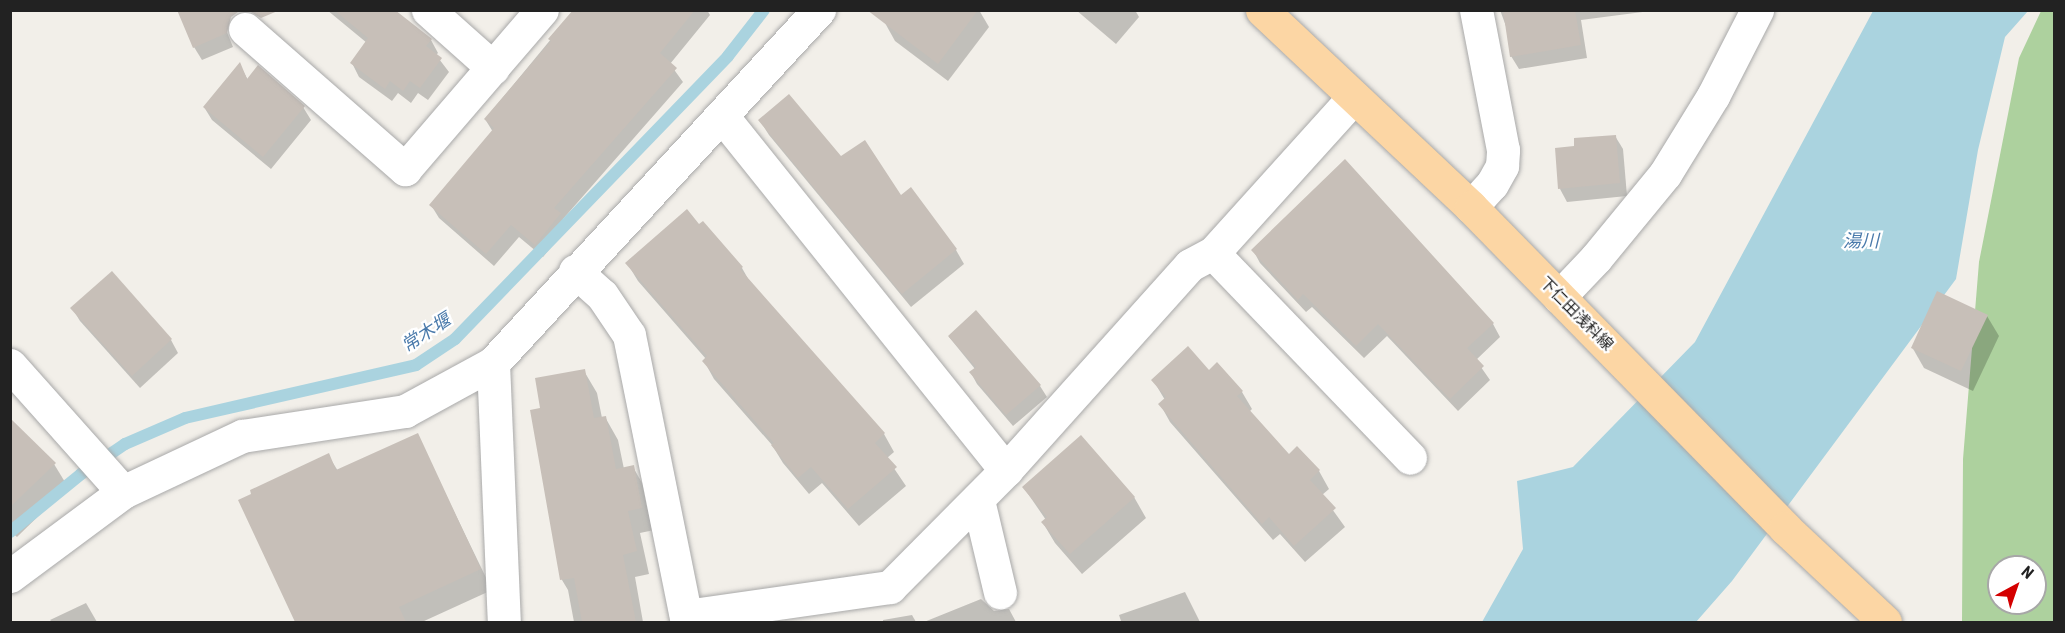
<!DOCTYPE html>
<meta charset="utf-8">
<style>
body{margin:0}
#map{position:relative;width:2065px;height:633px;overflow:hidden;background:#f2efe9;font-family:"Roboto Condensed","Noto Sans JP",sans-serif}
div>[style]{position:absolute}
[style*='--x']{left:calc(var(--x)*1px);top:calc(var(--y)*1px);width:calc(var(--w)*1px);rotate:calc(var(--a)*1deg)}
.forest>*{inset:0;background:#add19e}
.water>*{inset:0;background:#aad3df}
.shadow>*{inset:0;background:#0003}
.stream>*{height:12px;margin:-6px;padding:0 6px;transform-origin:6px;border-radius:6px;background:#aad3df}
.building>*{inset:0;background:#c7bfb8}
.roads{filter:drop-shadow(0 0 2px #a9a9a9) drop-shadow(0 0 2px #a9a9a9)}
.minor>*{height:33px;margin:-16.5px;padding:0 16.5px;transform-origin:16.5px;border-radius:16.5px;background:#fff}
.primary>*{height:33px;margin:-16.5px;padding:0 16.5px;transform-origin:16.5px;border-radius:16.5px;background:#fcd6a4}
span{translate:-50% -50%;white-space:nowrap;text-align:center;line-height:1.15;-webkit-text-stroke:4.5px #fff;paint-order:stroke}
.street-label{font-size:16px;color:#222}
.water-label{font-size:18px;color:#4a7aab;font-style:italic}
.frame{position:absolute;inset:0;border:12px solid #222;pointer-events:none}
.north{position:absolute;left:1987px;top:555px;width:60px;height:60px;box-sizing:border-box;background:#fff;border:2px solid #a7a7a7;border-radius:50%;rotate:40deg;font-size:16px;font-weight:700;line-height:24px;text-align:center;color:#222}
.north::after{content:'';display:block;margin:auto;width:21px;height:27px;background:#d40000;clip-path:polygon(50% 0,100% 100%,50% 72%,0 100%)}
</style>
<div id="map">
<div class="forest">
<div style="clip-path:polygon(evenodd,2041px 11px,2054px 11px,2054px 622px,1962px 622px,1963px 459px,1979px 262px,2019px 58px,2041px 11px,1999px 567px,2035px 567px,2035px 603px,1999px 603px,1999px 567px)"></div>
</div>
<div class="water">
<div style="clip-path:polygon(1873px 11px,2028px 11px,2005px 37px,1978px 150px,1956px 279px,1732px 581px,1696px 622px,1482px 622px,1523px 549px,1517px 481px,1573px 467px,1695px 342px)"></div>
</div>
<div class="shadow">
<div style="clip-path:polygon(218px 10px,233px 47px,202px 60px,194px 47px)"></div>
<div style="clip-path:polygon(327px 10px,392px 10px,431px 40px,438px 53px,436px 55px,449px 72px,428px 100px,418px 93px,411px 103px,398px 93px,392px 101px,359px 77px,352px 63px,367px 43px)"></div>
<div style="clip-path:polygon(575px 10px,707px 10px,710px 15px,670px 64px,683px 82px,563px 219px,567px 227px,543px 257px,519px 237px,494px 266px,439px 218px,431px 205px,493px 132px,485px 119px)"></div>
<div style="clip-path:polygon(894px 10px,979px 10px,989px 27px,948px 81px,895px 41px,885px 23px)"></div>
<div style="clip-path:polygon(1076px 10px,1135px 10px,1139px 17px,1116px 44px)"></div>
<div style="clip-path:polygon(1500px 10px,1658px 10px,1581px 20px,1587px 58px,1519px 69px,1511px 56px,1507px 29px)"></div>
<div style="clip-path:polygon(240px 65px,248px 80px,303px 107px,311px 120px,271px 169px,212px 120px,204px 107px)"></div>
<div style="clip-path:polygon(760px 121px,841px 158px,901px 197px,956px 250px,964px 264px,911px 307px,769px 135px)"></div>
<div style="clip-path:polygon(1615px 136px,1623px 149px,1627px 196px,1567px 202px,1560px 189px,1576px 148px)"></div>
<div style="clip-path:polygon(699px 226px,742px 268px,751px 284px,884px 434px,894px 452px,887px 458px,906px 486px,859px 526px,822px 483px,809px 494px,783px 463px,772px 445px,714px 379px,704px 361px,706px 359px,638px 281px,627px 263px)"></div>
<div style="clip-path:polygon(1253px 250px,1493px 324px,1500px 337px,1476px 360px,1490px 380px,1458px 411px,1387px 336px,1364px 358px,1312px 307px,1306px 312px,1260px 263px)"></div>
<div style="clip-path:polygon(72px 308px,171px 340px,178px 353px,140px 388px,80px 321px)"></div>
<div style="clip-path:polygon(976px 312px,1040px 386px,1047px 397px,1013px 426px,977px 384px,971px 373px,975px 369px,949px 337px)"></div>
<div style="clip-path:polygon(1987px 316px,1999px 336px,1973px 391px,1924px 368px,1912px 347px)"></div>
<div style="clip-path:polygon(584px 371px,597px 393px,602px 418px,605px 417px,618px 440px,624px 469px,633px 467px,646px 490px,654px 530px,640px 533px,649px 574px,635px 577px,643px 622px,574px 622px,568px 590px,562px 580px,542px 409px)"></div>
<div style="clip-path:polygon(1209px 372px,1242px 392px,1252px 409px,1249px 412px,1288px 456px,1319px 471px,1329px 489px,1322px 495px,1345px 527px,1305px 562px,1280px 534px,1273px 540px,1170px 422px,1160px 404px,1165px 400px,1153px 380px)"></div>
<div style="clip-path:polygon(10px 420px,54px 464px,68px 487px,17px 537px,10px 531px)"></div>
<div style="clip-path:polygon(417px 435px,492px 590px,422px 622px,296px 622px,240px 501px,328px 455px,338px 471px)"></div>
<div style="clip-path:polygon(1024px 488px,1134px 497px,1146px 518px,1082px 574px,1055px 543px,1043px 523px,1046px 520px)"></div>
<div style="clip-path:polygon(1185px 592px,1200px 622px,1116px 622px,1121px 621px,1119px 615px)"></div>
<div style="clip-path:polygon(981px 599px,994px 611px,1009px 609px,1016px 622px,924px 622px)"></div>
<div style="clip-path:polygon(86px 603px,97px 622px,52px 622px,50px 620px)"></div>
<div style="clip-path:polygon(912px 615px,916px 622px,883px 622px,883px 620px)"></div>
</div>
<div class="stream">
<div style="--x:10;--y:532;--w:92;--a:-39.2"></div>
<div style="--x:81;--y:474;--w:53;--a:-34.3"></div>
<div style="--x:125;--y:444;--w:65;--a:-23.4"></div>
<div style="--x:185;--y:418;--w:237;--a:-12.9"></div>
<div style="--x:416;--y:365;--w:47;--a:-33.7"></div>
<div style="--x:455;--y:339;--w:393;--a:-46"></div>
<div style="--x:728;--y:56;--w:58;--a:-52"></div>
</div>
<div class="building">
<div style="clip-path:polygon(177px 10px,280px 10px,261px 18px,249px 11px,238px 12px,231px 17px,227px 33px,193px 48px)"></div>
<div style="clip-path:polygon(334px 10px,395px 10px,432px 39px,426px 46px,442px 58px,420px 88px,410px 81px,403px 91px,390px 81px,385px 89px,350px 63px,368px 38px)"></div>
<div style="clip-path:polygon(573px 10px,695px 10px,660px 53px,677px 68px,554px 208px,561px 213px,535px 245px,511px 225px,486px 254px,429px 205px,494px 128px,484px 119px,551px 41px,548px 39px)"></div>
<div style="clip-path:polygon(867px 10px,978px 10px,938px 64px)"></div>
<div style="clip-path:polygon(1503px 10px,1575px 10px,1581px 45px,1510px 57px)"></div>
<div style="clip-path:polygon(240px 62px,247px 79px,258px 65px,305px 106px,263px 157px,203px 107px)"></div>
<div style="clip-path:polygon(789px 94px,841px 156px,865px 140px,901px 195px,911px 187px,957px 249px,902px 294px,758px 120px)"></div>
<div style="clip-path:polygon(1616px 135px,1620px 183px,1558px 189px,1555px 148px,1574px 146px,1574px 138px)"></div>
<div style="clip-path:polygon(1345px 159px,1494px 323px,1467px 348px,1484px 366px,1450px 399px,1378px 324px,1356px 346px,1303px 294px,1298px 300px,1251px 250px)"></div>
<div style="clip-path:polygon(687px 209px,699px 224px,703px 221px,743px 267px,740px 269px,885px 433px,875px 443px,897px 467px,848px 509px,811px 467px,798px 478px,771px 445px,774px 443px,702px 361px,707px 356px,625px 263px)"></div>
<div style="clip-path:polygon(112px 271px,172px 339px,132px 376px,70px 308px)"></div>
<div style="clip-path:polygon(1937px 291px,1988px 315px,1961px 371px,1911px 348px)"></div>
<div style="clip-path:polygon(976px 310px,1041px 385px,1006px 415px,969px 372px,976px 367px,948px 336px)"></div>
<div style="clip-path:polygon(1188px 346px,1209px 370px,1217px 362px,1243px 391px,1237px 396px,1289px 454px,1297px 446px,1320px 470px,1310px 480px,1336px 508px,1294px 546px,1269px 517px,1262px 524px,1158px 404px,1166px 397px,1151px 380px)"></div>
<div style="clip-path:polygon(585px 369px,594px 418px,606px 416px,616px 469px,634px 465px,642px 508px,628px 511px,637px 551px,623px 555px,636px 622px,582px 622px,574px 578px,560px 580px,530px 410px,540px 408px,535px 378px)"></div>
<div style="clip-path:polygon(10px 418px,56px 463px,10px 507px)"></div>
<div style="clip-path:polygon(418px 433px,481px 569px,399px 607px,406px 622px,295px 622px,238px 500px,251px 494px,250px 490px,329px 453px,336px 470px)"></div>
<div style="clip-path:polygon(1081px 435px,1135px 497px,1070px 554px,1041px 522px,1047px 517px,1022px 487px)"></div>
</div>
<div class="roads">
<div class="minor">
<div style="--x:428;--y:10;--w:87;--a:41.7"></div>
<div style="--x:245;--y:29;--w:213;--a:41.2"></div>
<div style="--x:405;--y:169;--w:210;--a:-49.3"></div>
<div style="--x:722;--y:116;--w:454;--a:51.3"></div>
<div style="--x:1471;--y:207;--w:31;--a:-48"></div>
<div style="--x:1492;--y:184;--w:21;--a:-61"></div>
<div style="--x:1502;--y:166;--w:16;--a:-86"></div>
<div style="--x:1503;--y:150;--w:143;--a:-100.9"></div>
<div style="--x:1213;--y:253;--w:284;--a:46.1"></div>
<div style="--x:575;--y:271;--w:36;--a:42"></div>
<div style="--x:602;--y:295;--w:48;--a:56"></div>
<div style="--x:629;--y:335;--w:293;--a:78.6"></div>
<div style="--x:1559;--y:297;--w:54;--a:-46.5"></div>
<div style="--x:1596;--y:258;--w:109;--a:-50.6"></div>
<div style="--x:1665;--y:174;--w:92;--a:-58.4"></div>
<div style="--x:1713;--y:96;--w:97;--a:-62.9"></div>
<div style="--x:493;--y:363;--w:259;--a:87.6"></div>
<div style="--x:10;--y:365;--w:170;--a:48.3"></div>
<div style="--x:978;--y:500;--w:95;--a:76.6"></div>
<div style="--x:10;--y:576;--w:141;--a:-36.6"></div>
<div style="--x:123;--y:492;--w:132;--a:-25.2"></div>
<div style="--x:242;--y:436;--w:165;--a:-8.7"></div>
<div style="--x:405;--y:411;--w:100;--a:-28.6"></div>
<div style="--x:493;--y:363;--w:481;--a:-47.3"></div>
<div style="--x:686;--y:616;--w:206;--a:-8.1"></div>
<div style="--x:890;--y:587;--w:165;--a:-45.2"></div>
<div style="--x:1006;--y:470;--w:275;--a:-48.1"></div>
<div style="--x:1190;--y:265;--w:26;--a:-28"></div>
<div style="--x:1213;--y:253;--w:210;--a:-47.9"></div>
</div>
<div class="primary">
<div style="--x:1262;--y:10;--w:287;--a:43.3"></div>
<div style="--x:1471;--y:207;--w:449;--a:45.6"></div>
<div style="--x:1785;--y:528;--w:137;--a:43.2"></div>
</div>
</div>
<div class="street-label">
<span style="left:1576px;top:314px;rotate:45deg">下仁田浅科線</span>
</div>
<div class="water-label">
<span style="left:1861px;top:241px">湯川</span>
<span style="left:426px;top:333px;rotate:-33deg">常木堰</span>
</div>
<div class="frame"></div>
<div class="north">N</div>
</div>
